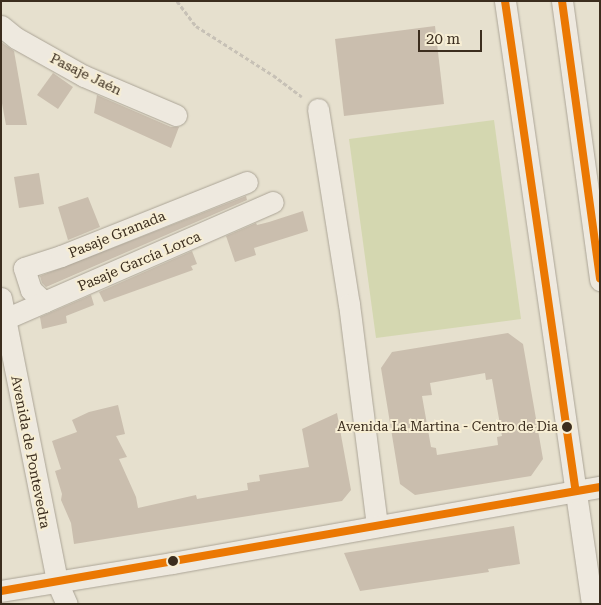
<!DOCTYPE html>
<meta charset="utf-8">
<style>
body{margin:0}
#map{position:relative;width:601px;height:605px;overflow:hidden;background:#e6e0ce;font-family:"Roboto Serif",serif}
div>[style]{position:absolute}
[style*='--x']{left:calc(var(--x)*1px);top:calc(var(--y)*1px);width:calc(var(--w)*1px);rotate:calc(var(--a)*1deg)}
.green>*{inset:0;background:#d4d7b0}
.building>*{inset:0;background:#cabeae}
.path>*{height:3px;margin-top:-1.5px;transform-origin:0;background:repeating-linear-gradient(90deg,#c7c1b6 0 4px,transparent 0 6.5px)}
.roads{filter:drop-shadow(0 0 1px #aba496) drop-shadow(0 0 1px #aba496)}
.minor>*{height:21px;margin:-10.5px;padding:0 10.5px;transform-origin:10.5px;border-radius:10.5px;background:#eee9df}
.bus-1>*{height:8px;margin:-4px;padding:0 4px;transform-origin:4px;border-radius:4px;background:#eb7803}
.dots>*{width:14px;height:14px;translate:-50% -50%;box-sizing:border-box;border:2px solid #f7eed4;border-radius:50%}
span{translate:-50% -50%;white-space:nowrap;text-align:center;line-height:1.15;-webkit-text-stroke:4px #f7eed4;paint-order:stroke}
.bus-label{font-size:13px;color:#3b2d1e}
.right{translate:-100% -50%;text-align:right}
.street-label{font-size:14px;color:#3b2d1e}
.frame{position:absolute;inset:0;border:2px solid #3b2d1e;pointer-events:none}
.scale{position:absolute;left:418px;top:30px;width:64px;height:22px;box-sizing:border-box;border:2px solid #3b2d1e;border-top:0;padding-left:6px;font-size:15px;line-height:18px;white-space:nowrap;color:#3b2d1e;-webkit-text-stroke:4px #f7eed4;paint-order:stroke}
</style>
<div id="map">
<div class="green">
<div style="clip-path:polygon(494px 120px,521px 319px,376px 338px,349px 139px)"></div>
</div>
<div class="building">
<div style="clip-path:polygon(435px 26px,444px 104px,344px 116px,335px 39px)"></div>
<div style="clip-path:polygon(1px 42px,14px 51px,27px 125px,6px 125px,1px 98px)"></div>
<div style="clip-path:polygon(53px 73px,73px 87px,58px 109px,37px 95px)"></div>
<div style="clip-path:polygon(97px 95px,171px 127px,179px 127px,171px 148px,94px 113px)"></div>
<div style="clip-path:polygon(39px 173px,44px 204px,19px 208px,14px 177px)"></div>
<div style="clip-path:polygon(246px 196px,247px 200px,46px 287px,42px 283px,40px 276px)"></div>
<div style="clip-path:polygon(88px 197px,100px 227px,68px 240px,58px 207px)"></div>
<div style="clip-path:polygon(303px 211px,308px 231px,254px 248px,256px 255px,235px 262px,226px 236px,256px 223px,257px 225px,269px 222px)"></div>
<div style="clip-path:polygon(192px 251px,197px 264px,191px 266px,193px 270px,104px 302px,99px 292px)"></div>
<div style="clip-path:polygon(91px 295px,94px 305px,66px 316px,67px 323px,42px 329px,40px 317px)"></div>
<div style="clip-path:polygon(evenodd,508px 333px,523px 344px,543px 459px,531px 476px,415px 495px,400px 484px,381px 368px,392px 352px,508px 333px,485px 373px,486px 380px,492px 379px,502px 436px,497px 437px,498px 445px,437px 455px,436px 448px,431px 447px,422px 396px,432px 395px,430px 383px,485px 373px)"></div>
<div style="clip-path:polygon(118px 405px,125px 434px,116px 436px,127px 457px,119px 459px,136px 497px,138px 508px,196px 495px,197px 499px,248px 490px,247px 483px,260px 481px,259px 475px,309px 467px,302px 429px,337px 413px,351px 490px,342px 501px,74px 544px,71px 523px,61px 500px,62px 494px,55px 471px,61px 469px,52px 441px,77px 432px,72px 420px,89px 412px)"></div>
<div style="clip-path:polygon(514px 526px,520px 564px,488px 569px,489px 572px,360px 591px,344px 553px)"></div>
</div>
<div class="path">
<div style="--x:177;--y:1;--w:31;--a:53"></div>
<div style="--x:196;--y:26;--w:91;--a:32.5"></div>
<div style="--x:273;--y:75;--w:36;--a:37"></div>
</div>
<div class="roads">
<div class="minor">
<div style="--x:505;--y:1;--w:609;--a:81.79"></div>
<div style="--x:562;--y:1;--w:282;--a:82.2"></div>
<div style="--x:1;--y:26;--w:19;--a:39"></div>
<div style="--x:16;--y:38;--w:78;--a:29.2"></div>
<div style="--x:84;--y:76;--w:100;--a:23"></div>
<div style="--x:318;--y:109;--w:197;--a:81"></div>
<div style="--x:349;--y:304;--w:224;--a:82.8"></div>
<div style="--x:1;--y:298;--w:289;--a:78.8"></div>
<div style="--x:57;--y:582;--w:24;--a:66"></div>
<div style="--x:44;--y:302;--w:18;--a:-137"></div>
<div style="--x:31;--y:290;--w:23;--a:-108"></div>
<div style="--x:24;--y:268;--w:39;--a:-18"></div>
<div style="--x:61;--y:256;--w:200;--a:-21.7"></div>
<div style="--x:5;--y:319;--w:292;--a:-23.6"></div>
<div style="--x:1;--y:591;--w:173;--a:-9.3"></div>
<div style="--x:172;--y:563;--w:435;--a:-10.1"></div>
</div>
</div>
<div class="bus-1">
<div style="--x:505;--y:1;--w:495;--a:81.8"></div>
<div style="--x:562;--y:1;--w:280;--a:82.2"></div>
<div style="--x:1;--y:591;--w:608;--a:-9.85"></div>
</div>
<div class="dots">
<div style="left:567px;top:427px;background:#3b2d1e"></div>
<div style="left:173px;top:561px;background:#3b2d1e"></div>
</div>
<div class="bus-label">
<span class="right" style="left:558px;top:427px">Avenida La Martina - Centro de Dia</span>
</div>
<div class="street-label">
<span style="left:86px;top:74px;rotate:26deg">Pasaje Jaén</span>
<span style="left:117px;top:234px;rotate:-22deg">Pasaje Granada</span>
<span style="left:139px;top:261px;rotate:-23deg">Pasaje García Lorca</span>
<span style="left:31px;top:452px;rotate:79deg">Avenida de Pontevedra</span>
</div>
<div class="frame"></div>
<div class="scale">20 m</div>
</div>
